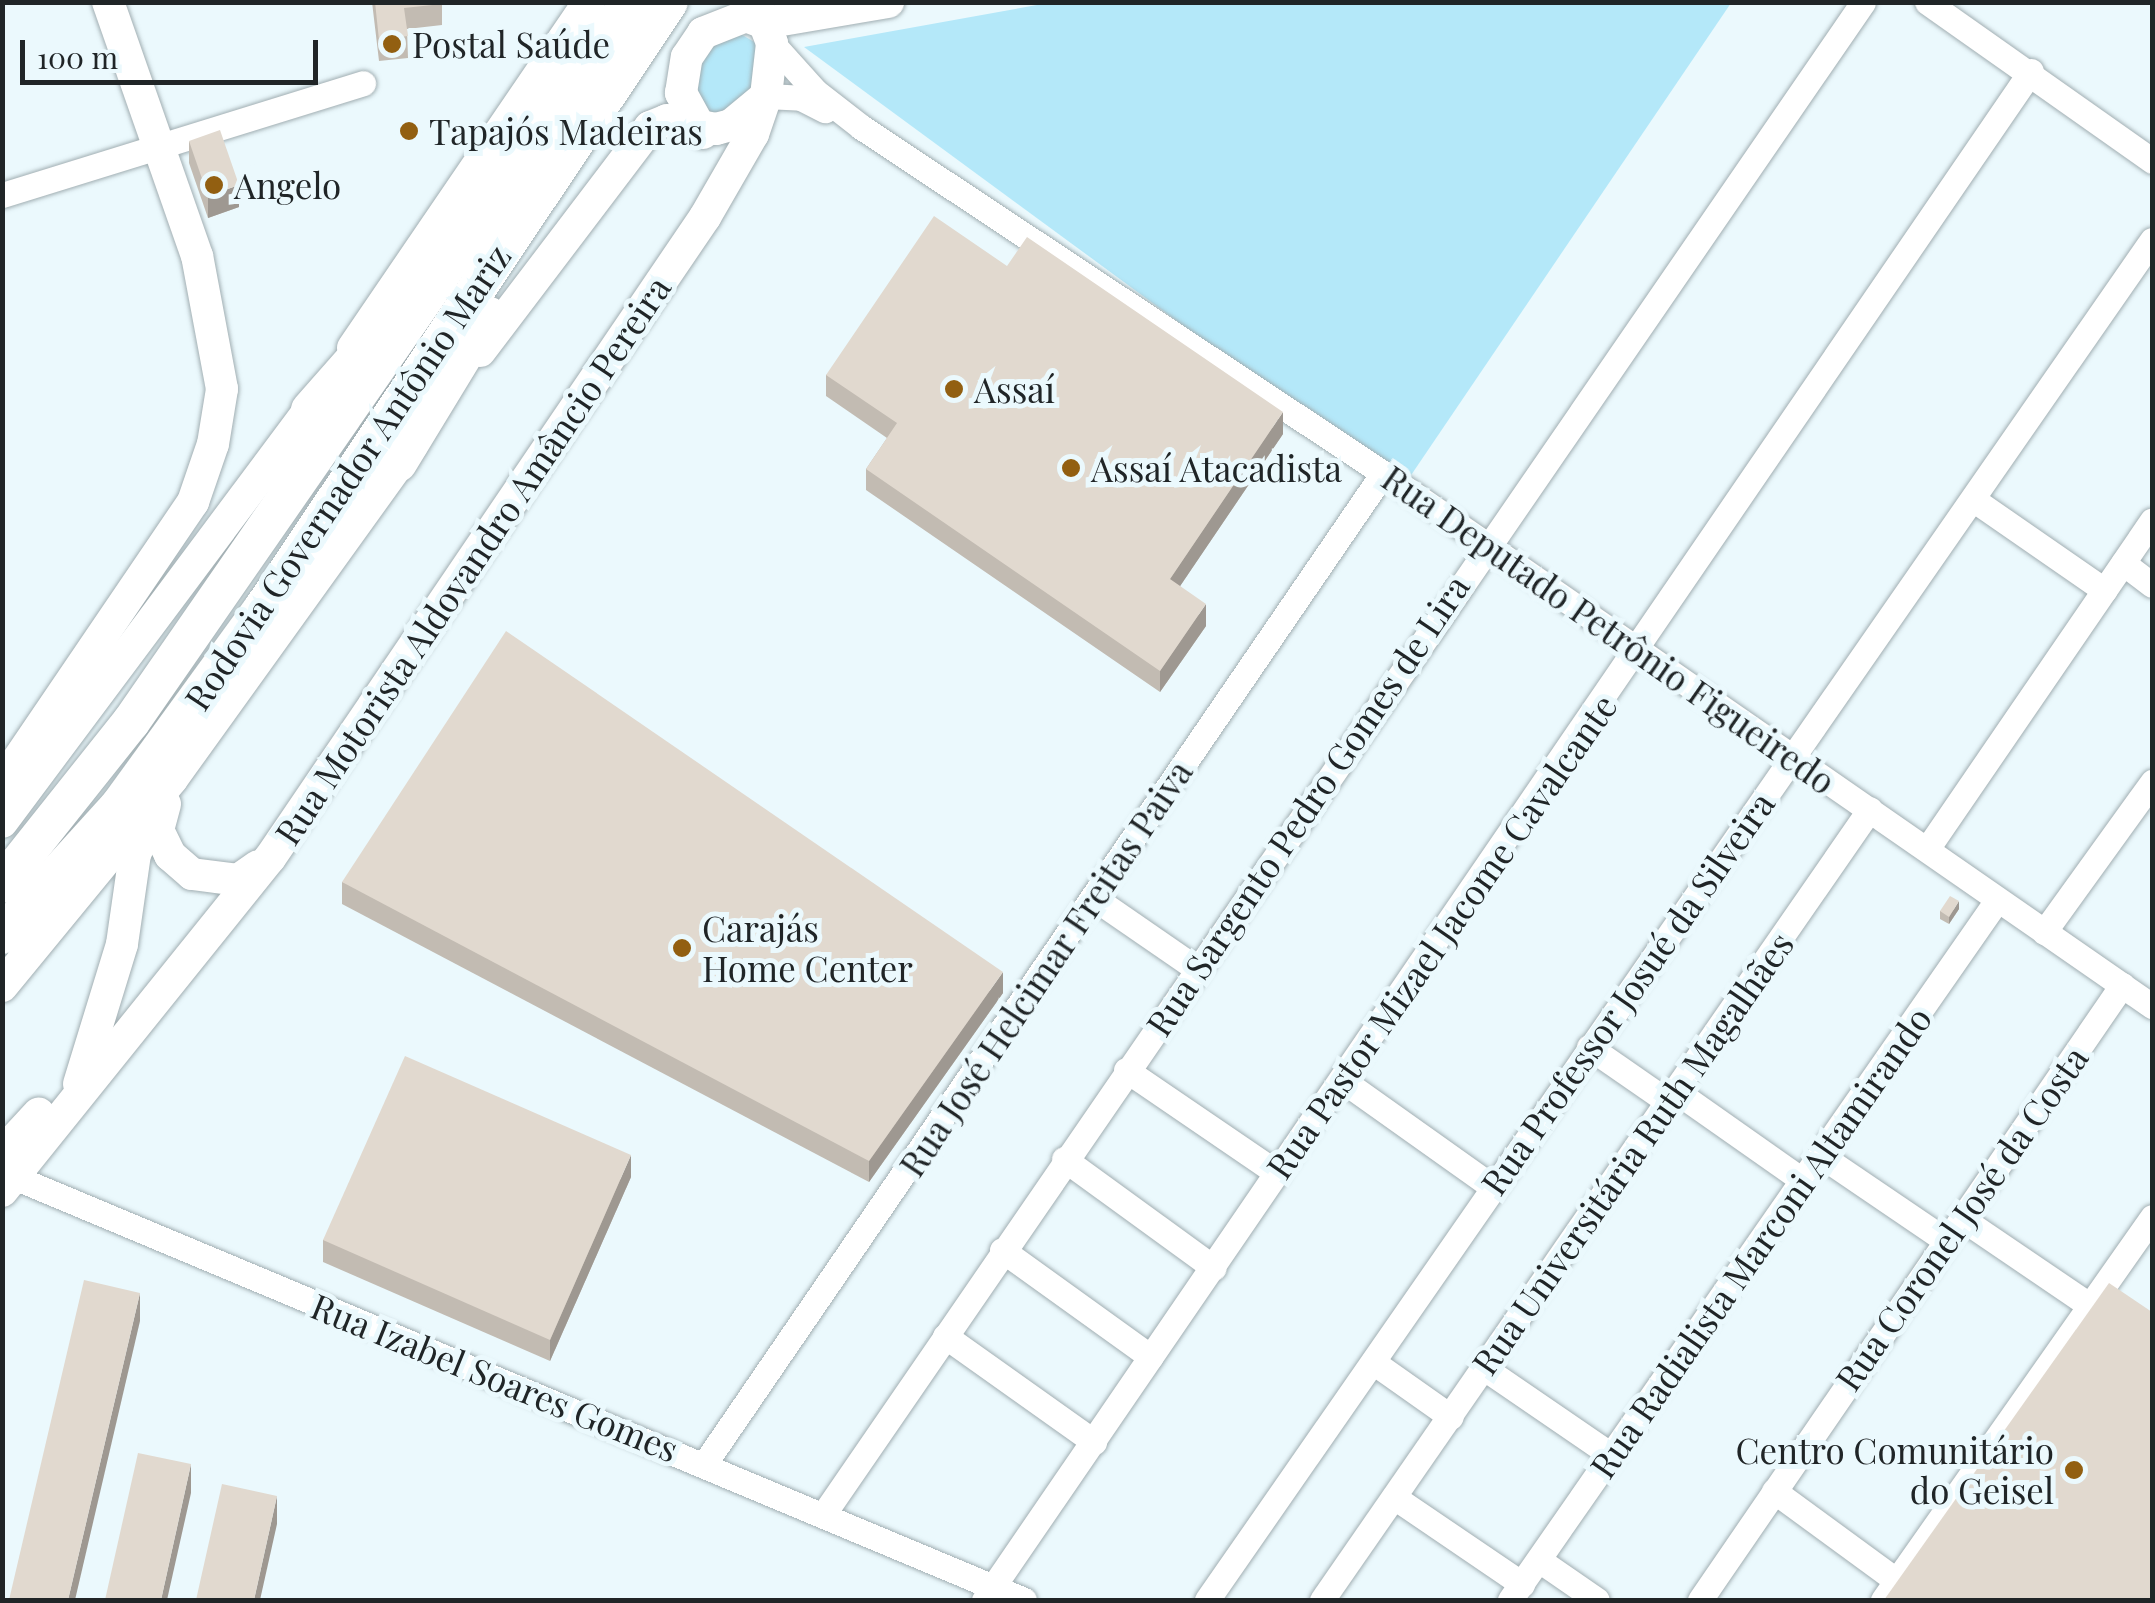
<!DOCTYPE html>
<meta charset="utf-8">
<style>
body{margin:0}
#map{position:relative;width:2155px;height:1603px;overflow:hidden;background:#ebf9fd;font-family:"Playfair Display",serif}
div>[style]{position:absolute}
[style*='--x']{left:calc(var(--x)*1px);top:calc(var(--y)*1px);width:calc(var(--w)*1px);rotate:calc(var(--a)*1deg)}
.green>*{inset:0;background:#b4e8f9}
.roads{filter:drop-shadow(0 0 2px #a1aeb2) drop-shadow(0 0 2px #a1aeb2)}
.minor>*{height:25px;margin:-12.5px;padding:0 12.5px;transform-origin:12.5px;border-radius:12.5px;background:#fff}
.major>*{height:32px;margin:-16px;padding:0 16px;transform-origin:16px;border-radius:16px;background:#fff}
.highway>*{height:38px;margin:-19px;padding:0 19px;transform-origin:19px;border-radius:19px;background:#fff}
.wall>*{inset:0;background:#c2bbb2}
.shaded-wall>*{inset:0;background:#9e9891}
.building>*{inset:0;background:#e1d9cf}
.dots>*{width:28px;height:28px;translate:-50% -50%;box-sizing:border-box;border:5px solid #ebf9fd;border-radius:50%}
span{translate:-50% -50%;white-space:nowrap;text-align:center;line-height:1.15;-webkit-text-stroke:10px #ebf9fd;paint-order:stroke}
.poi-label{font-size:35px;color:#202527}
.left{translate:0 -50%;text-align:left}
.right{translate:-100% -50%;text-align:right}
.street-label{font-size:35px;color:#202527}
.frame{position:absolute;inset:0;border:5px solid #202527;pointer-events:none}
.scale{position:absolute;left:20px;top:40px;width:298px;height:45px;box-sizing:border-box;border:5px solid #202527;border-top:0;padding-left:12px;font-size:30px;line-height:35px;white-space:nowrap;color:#202527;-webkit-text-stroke:8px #ebf9fd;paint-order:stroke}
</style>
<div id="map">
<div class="green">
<div style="clip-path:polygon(1048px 3px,1731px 3px,1403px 487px,804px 47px)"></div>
<div style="clip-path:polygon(732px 29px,756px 43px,758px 77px,733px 113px,703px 114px,692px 74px,698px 57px)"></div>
</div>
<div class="roads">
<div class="minor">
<div style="--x:1927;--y:2;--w:276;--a:35.2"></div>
<div style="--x:772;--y:43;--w:64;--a:48.1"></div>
<div style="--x:815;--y:91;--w:58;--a:38"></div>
<div style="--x:861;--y:127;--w:626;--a:33.54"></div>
<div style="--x:1383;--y:473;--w:936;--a:34.73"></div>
<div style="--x:766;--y:96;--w:35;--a:3"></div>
<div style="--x:801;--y:98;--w:27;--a:27"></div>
<div style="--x:2;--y:195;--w:378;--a:-17.2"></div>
<div style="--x:1977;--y:502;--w:155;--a:34.7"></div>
<div style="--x:2123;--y:563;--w:36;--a:37"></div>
<div style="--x:1927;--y:849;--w:398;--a:-55.6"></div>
<div style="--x:1094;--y:898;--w:125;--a:34.6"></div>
<div style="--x:2044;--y:932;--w:185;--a:-54.2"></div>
<div style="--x:1589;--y:1047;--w:95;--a:34.7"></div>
<div style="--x:1126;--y:1070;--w:183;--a:34.3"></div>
<div style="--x:1342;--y:1080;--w:183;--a:35.4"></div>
<div style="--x:1674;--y:1090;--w:156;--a:35.1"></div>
<div style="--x:1820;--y:1155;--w:151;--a:34.2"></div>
<div style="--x:1064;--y:1159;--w:185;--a:36"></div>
<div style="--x:5;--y:1165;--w:15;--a:53"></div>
<div style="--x:14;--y:1177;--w:1095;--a:22.72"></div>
<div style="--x:1961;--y:1218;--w:155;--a:34.2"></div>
<div style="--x:1002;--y:1250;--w:183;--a:35.7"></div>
<div style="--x:945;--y:1336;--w:183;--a:35.4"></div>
<div style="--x:1373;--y:1362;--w:95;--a:35.2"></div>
<div style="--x:1484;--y:1368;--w:154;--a:34.4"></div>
<div style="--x:705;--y:1463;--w:1200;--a:-55.59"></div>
<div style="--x:1774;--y:1491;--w:152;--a:36.2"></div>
<div style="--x:1394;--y:1497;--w:155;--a:34.2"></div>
<div style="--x:825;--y:1512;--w:1832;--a:-55.49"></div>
<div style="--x:1539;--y:1560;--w:70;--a:34.6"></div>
<div style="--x:984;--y:1600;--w:1853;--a:-55.6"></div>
<div style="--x:1207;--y:1600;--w:1656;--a:-55.21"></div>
<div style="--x:1322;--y:1600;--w:962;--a:-55.29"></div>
<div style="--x:1510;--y:1600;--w:853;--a:-55.17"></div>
<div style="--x:1700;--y:1600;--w:746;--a:-55.54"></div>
<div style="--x:1883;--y:1600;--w:468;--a:-54.9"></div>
</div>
<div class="major">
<div style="--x:703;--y:133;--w:46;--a:-118.8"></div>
<div style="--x:681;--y:93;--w:36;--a:-81"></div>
<div style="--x:687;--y:57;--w:29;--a:-56"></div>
<div style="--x:703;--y:33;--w:46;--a:-21.6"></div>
<div style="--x:746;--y:16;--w:19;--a:21"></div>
<div style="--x:764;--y:23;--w:126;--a:-9.6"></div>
<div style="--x:353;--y:348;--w:419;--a:-55.7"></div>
<div style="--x:480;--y:351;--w:281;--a:-52.8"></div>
<div style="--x:650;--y:127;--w:18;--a:-22"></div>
<div style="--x:667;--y:120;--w:50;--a:10.4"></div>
<div style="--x:716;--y:129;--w:16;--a:-15"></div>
<div style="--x:731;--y:125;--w:45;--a:-39.6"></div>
<div style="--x:766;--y:96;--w:53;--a:-83.5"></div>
<div style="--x:772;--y:43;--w:44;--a:-111.3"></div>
<div style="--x:2;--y:783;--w:340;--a:-55.8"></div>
<div style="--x:193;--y:502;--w:61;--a:-71"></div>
<div style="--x:213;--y:444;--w:56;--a:-80.7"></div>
<div style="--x:222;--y:389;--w:135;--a:-100.6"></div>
<div style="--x:197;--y:256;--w:269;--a:-109.3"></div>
<div style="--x:165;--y:804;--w:27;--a:105"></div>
<div style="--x:158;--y:830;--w:28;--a:64"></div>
<div style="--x:170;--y:855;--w:29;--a:41"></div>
<div style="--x:192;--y:874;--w:46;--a:7.4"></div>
<div style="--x:238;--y:880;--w:24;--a:-35"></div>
<div style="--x:2;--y:822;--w:540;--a:-53.28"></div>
<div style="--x:2;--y:986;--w:268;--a:-50.6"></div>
<div style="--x:172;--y:779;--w:413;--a:-54.3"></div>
<div style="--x:79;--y:1084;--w:146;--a:-72.9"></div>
<div style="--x:122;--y:944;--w:91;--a:-81.8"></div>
<div style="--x:135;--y:854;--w:39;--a:-64"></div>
<div style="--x:2;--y:1153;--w:54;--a:-47.2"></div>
<div style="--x:2;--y:1191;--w:427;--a:-51.2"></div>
<div style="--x:270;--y:858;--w:775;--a:-55.84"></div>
<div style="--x:705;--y:217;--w:96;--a:-60"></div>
<div style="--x:753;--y:134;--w:40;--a:-71.1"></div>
</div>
<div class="highway">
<div style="--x:310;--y:410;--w:103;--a:-48.6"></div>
<div style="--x:398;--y:463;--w:173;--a:-58.7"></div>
<div style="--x:2;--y:884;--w:207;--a:-51.5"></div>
<div style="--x:131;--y:722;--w:876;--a:-55.28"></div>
<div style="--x:2;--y:935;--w:174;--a:-47.8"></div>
<div style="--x:119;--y:806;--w:245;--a:-54"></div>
<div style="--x:263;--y:608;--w:729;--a:-56.18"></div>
</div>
</div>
<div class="wall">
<div style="clip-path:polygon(372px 2px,442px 2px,442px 25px,407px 29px,408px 58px,379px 61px)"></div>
<div style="clip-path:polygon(189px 141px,239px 207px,208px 218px,189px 163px)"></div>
<div style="clip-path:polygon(1007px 266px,1283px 434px,1180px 586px,1206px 626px,1160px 692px,866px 490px,866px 469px,887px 438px,826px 396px,826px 375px)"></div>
<div style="clip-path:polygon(342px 882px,1003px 993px,869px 1182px,342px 904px)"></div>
<div style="clip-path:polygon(1959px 909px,1949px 924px,1940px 919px,1940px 911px)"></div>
<div style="clip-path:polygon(631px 1177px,550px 1361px,323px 1262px,323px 1240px)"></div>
</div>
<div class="shaded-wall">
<div style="clip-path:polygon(239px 185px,239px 207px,208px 218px,208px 196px)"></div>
<div style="clip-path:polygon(1283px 412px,1283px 434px,1170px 601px,1170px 579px)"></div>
<div style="clip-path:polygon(1206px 604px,1206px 626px,1160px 692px,1160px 671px)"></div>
<div style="clip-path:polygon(1959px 901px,1959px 909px,1949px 924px,1949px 917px)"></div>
<div style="clip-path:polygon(1003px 972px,1003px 993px,869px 1182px,869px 1161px)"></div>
<div style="clip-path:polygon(631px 1155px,631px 1177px,550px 1361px,550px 1340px)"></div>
<div style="clip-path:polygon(140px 1293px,140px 1321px,75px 1600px,68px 1600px)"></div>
<div style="clip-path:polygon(191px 1464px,191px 1493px,167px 1600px,161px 1600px)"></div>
<div style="clip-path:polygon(277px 1496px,277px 1524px,260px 1600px,254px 1600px)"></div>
</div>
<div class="building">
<div style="clip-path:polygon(375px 2px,442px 2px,442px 4px,404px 8px,408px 36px,379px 40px)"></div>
<div style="clip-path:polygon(220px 130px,239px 185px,208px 196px,189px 141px)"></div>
<div style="clip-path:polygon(934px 216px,1007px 266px,1027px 237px,1283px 412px,1170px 579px,1206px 604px,1160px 671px,866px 469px,897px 423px,826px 375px)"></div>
<div style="clip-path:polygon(506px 631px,1003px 972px,869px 1161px,342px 882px)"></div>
<div style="clip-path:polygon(1950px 896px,1959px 901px,1949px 917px,1940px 911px)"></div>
<div style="clip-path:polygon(405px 1056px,631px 1155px,550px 1340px,323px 1240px)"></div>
<div style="clip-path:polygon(84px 1280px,140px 1293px,68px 1600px,9px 1600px)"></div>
<div style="clip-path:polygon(2109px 1283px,2152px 1312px,2152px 1600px,1884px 1600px)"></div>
<div style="clip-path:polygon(138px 1453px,191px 1464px,161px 1600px,105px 1600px)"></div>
<div style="clip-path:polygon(222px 1484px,277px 1496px,254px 1600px,196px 1600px)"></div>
</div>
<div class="dots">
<div style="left:392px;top:44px;background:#925f11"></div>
<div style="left:409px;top:131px;background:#925f11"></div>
<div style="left:214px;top:185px;background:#925f11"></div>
<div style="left:954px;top:389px;background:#925f11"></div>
<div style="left:1071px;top:468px;background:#925f11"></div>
<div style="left:682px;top:948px;background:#925f11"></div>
<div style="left:2074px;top:1470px;background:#925f11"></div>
</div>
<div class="poi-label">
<span class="left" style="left:412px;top:44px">Postal Saúde</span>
<span class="left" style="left:429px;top:131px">Tapajós Madeiras</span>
<span class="left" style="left:234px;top:185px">Angelo</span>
<span class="left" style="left:974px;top:389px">Assaí</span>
<span class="left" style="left:1091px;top:468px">Assaí Atacadista</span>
<span class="left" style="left:702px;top:948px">Carajás<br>Home Center</span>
<span class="right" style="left:2054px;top:1470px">Centro Comunitário<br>do Geisel</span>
</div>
<div class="street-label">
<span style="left:347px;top:477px;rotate:-56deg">Rodovia Governador Antônio Mariz</span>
<span style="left:472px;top:560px;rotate:-56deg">Rua Motorista Aldovandro Amâncio Pereira</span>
<span style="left:1609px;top:629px;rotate:35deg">Rua Deputado Petrônio Figueiredo</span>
<span style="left:1307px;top:805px;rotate:-56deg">Rua Sargento Pedro Gomes de Lira</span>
<span style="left:1441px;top:936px;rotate:-55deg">Rua Pastor Mizael Jacome Cavalcante</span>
<span style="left:1045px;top:968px;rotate:-56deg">Rua José Helcimar Freitas Paiva</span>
<span style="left:1627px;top:993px;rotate:-55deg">Rua Professor Josué da Silveira</span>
<span style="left:1632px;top:1153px;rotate:-55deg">Rua Universitária Ruth Magalhães</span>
<span style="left:1961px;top:1218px;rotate:-55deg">Rua Coronel José da Costa</span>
<span style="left:1760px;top:1242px;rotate:-55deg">Rua Radialista Marconi Altamirando</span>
<span style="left:495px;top:1377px;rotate:22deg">Rua Izabel Soares Gomes</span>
</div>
<div class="frame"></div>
<div class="scale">100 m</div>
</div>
